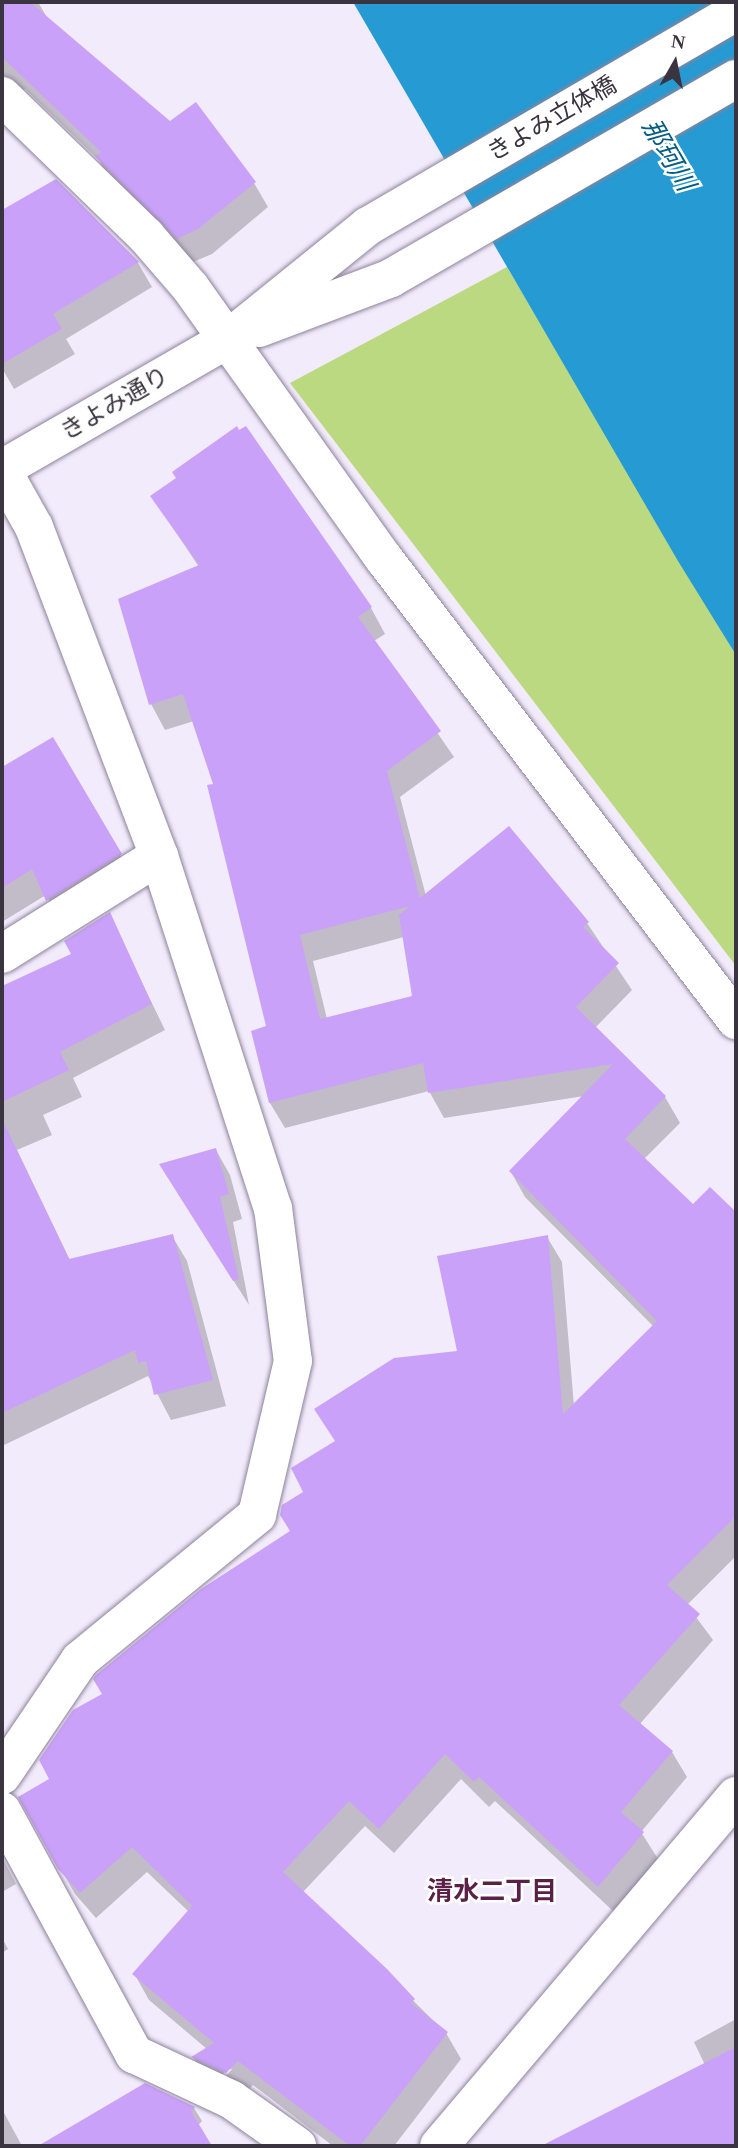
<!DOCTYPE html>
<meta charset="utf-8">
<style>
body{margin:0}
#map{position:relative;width:738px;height:2148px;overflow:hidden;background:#f2ebfb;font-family:"Times New Roman","Noto Sans JP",serif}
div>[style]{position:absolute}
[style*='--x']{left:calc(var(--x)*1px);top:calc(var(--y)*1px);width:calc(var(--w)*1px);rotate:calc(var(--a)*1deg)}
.green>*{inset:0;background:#bbd980}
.water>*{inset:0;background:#259ad3}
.shadow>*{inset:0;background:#0003}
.building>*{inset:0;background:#caa1f9}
.roads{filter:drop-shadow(0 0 2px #8d829b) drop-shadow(0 0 2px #8d829b)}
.minor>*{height:38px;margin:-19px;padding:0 19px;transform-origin:19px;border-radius:19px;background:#fff}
.tertiary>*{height:38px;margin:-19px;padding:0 19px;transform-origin:19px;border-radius:19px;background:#fff}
span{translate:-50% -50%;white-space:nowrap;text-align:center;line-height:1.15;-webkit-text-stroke:5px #fff;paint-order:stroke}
.street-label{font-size:24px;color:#39343f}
.water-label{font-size:26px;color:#045d83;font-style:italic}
.neighbourhood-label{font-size:26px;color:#5b2048;font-weight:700}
.frame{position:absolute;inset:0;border:4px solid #39343f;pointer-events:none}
.north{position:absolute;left:640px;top:28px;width:70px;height:70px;-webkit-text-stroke:5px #fff;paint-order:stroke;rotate:9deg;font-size:19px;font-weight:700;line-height:28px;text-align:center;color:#39343f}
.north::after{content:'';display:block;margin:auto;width:24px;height:32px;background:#39343f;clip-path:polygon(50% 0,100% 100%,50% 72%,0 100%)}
</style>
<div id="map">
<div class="green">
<div style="clip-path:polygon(507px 267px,736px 655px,736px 966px,290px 383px)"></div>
</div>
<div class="water">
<div style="clip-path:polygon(353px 2px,736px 2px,736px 655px,678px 561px)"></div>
</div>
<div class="shadow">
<div style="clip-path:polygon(2px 2px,38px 2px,49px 21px,170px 124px,254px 183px,268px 207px,212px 254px,193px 262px,111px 181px,99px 160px,25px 89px,2px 103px)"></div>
<div style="clip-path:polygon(55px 181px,138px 263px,152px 287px,66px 339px,75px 354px,14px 389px,2px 368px,2px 212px)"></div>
<div style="clip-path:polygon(evenodd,246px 428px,371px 608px,385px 634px,374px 641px,454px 757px,400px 797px,426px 896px,587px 923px,632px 990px,595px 1028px,665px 1097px,680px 1123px,644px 1159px,693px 1207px,710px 1189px,736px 1214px,736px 1556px,687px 1605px,713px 1640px,639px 1725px,672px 1752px,687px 1777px,641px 1832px,658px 1859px,613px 1911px,495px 1801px,489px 1807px,461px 1779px,394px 1853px,365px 1826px,303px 1892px,446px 2033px,461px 2059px,394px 2146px,333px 2146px,253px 2085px,241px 2098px,208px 2082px,193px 2057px,207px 2049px,149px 2000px,135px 1975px,189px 1912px,147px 1872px,96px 1918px,75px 1894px,20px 1797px,52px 1780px,104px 1695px,292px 1532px,305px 1493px,336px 1442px,459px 1353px,547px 1237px,562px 1262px,574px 1406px,654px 1327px,525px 1197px,511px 1172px,584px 1096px,444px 1118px,429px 1091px,285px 1128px,270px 1103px,253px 1032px,268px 1027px,216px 785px,194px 721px,165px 730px,151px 704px,199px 567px,152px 496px,246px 428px,404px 937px,414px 997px,327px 1019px,313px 961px,404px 937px,246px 428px,228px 2069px,232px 2069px,222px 2081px,219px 2078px,228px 2069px)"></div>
<div style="clip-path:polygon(52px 740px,135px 880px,62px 925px,46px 895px,2px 922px,2px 769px)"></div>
<div style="clip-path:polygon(109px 915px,165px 1030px,73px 1078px,82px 1097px,43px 1115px,52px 1135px,17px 1150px,70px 1260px,172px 1236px,187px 1261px,226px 1406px,171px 1420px,148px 1376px,2px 1446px,2px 988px,73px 955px)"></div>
<div style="clip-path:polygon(216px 1150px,230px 1175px,242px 1219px,233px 1222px,249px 1305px,176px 1190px)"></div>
<div style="clip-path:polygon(2px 1857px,16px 1884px,2px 1892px)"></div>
<div style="clip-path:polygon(2px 1938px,8px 1949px,2px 1953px)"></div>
<div style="clip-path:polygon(736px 2019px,736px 2146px,545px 2146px,705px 2065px,694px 2042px)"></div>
<div style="clip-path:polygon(153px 2089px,194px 2108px,202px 2121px,184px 2141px)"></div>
<div style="clip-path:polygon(2px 2109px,22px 2146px,2px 2146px)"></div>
</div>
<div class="building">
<div style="clip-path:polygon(2px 2px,30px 2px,170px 121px,196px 102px,256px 182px,198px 229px,177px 239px,95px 156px,101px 152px,2px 57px)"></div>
<div style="clip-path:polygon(56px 179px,139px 262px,53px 314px,62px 329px,2px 364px,2px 210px)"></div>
<div style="clip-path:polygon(evenodd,237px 426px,239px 430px,246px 426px,372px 607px,358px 617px,441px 731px,387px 771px,420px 898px,509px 826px,589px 922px,583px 927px,619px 963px,576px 1007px,666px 1096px,625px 1139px,693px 1204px,710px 1187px,736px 1212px,736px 1516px,667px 1585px,700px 1614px,619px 1705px,673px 1751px,621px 1812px,644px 1832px,598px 1887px,479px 1777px,474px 1782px,445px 1754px,379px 1829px,349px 1801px,283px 1872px,387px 1969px,415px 1999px,411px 2003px,448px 2032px,360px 2146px,350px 2146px,238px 2061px,226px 2073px,191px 2057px,214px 2043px,132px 1974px,192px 1906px,132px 1847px,80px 1893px,58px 1869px,18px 1797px,49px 1779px,39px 1760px,73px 1710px,102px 1694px,93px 1679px,96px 1675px,201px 1589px,290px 1531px,280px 1515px,282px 1505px,303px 1492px,291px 1468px,335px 1441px,314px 1409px,394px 1358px,457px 1351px,437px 1256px,548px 1235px,563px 1414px,657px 1321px,509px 1171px,613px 1064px,428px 1093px,423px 1063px,269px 1103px,251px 1031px,266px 1026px,207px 785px,213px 784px,183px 694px,149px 705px,118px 599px,199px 565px,150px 496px,176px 478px,172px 472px,237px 426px,410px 906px,399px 915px,412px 996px,320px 1019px,300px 935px,410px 906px)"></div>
<div style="clip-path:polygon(53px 737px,122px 854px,46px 901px,32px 869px,2px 888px,2px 767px)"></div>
<div style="clip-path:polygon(110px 912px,152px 1004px,60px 1052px,69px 1070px,2px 1102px,2px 986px,71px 954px,64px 941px)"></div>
<div style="clip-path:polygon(2px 1119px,69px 1259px,173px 1234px,213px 1380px,154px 1395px,146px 1361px,138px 1363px,135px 1350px,2px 1413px)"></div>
<div style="clip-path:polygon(216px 1148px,229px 1194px,220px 1197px,239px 1279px,233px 1281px,159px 1164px)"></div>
<div style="clip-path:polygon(736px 2047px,736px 2146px,541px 2146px)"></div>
<div style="clip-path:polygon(145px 2083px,195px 2107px,191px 2111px,212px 2146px,38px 2146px)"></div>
</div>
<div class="roads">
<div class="minor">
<div style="--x:2;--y:96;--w:201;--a:44.2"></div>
<div style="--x:146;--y:236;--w:67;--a:49.2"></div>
<div style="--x:190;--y:287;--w:335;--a:54.5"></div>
<div style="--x:385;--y:560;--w:579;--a:52.65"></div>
<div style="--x:2;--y:470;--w:65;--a:60.7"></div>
<div style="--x:34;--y:527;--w:352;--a:69.2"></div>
<div style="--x:159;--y:856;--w:370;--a:72.1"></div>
<div style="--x:273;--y:1208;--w:154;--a:82.6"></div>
<div style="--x:293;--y:1361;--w:158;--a:103.2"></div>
<div style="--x:257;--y:1515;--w:229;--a:140.7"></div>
<div style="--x:80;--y:1660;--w:139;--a:124.1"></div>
<div style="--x:2;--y:954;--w:185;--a:-32"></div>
<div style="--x:2;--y:1811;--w:277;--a:61.5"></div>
<div style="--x:134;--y:2054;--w:108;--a:25.1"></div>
<div style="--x:232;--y:2100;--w:80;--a:35.3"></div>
<div style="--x:439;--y:2146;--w:459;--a:-49.7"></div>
</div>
<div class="tertiary">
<div style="--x:259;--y:328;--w:141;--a:-20.7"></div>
<div style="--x:391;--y:278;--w:398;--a:-30"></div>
<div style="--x:2;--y:469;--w:261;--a:-29.9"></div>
<div style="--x:228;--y:339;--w:180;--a:-38.9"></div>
<div style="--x:368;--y:226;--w:426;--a:-30.2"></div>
</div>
</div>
<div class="street-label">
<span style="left:552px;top:119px;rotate:-30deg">きよみ立体橋</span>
<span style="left:115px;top:404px;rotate:-30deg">きよみ通り</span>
</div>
<div class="water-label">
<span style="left:668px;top:155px;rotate:60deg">那珂川</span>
</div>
<div class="neighbourhood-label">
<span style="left:492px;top:1892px">清水二丁目</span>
</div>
<div class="frame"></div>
<div class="north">N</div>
</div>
